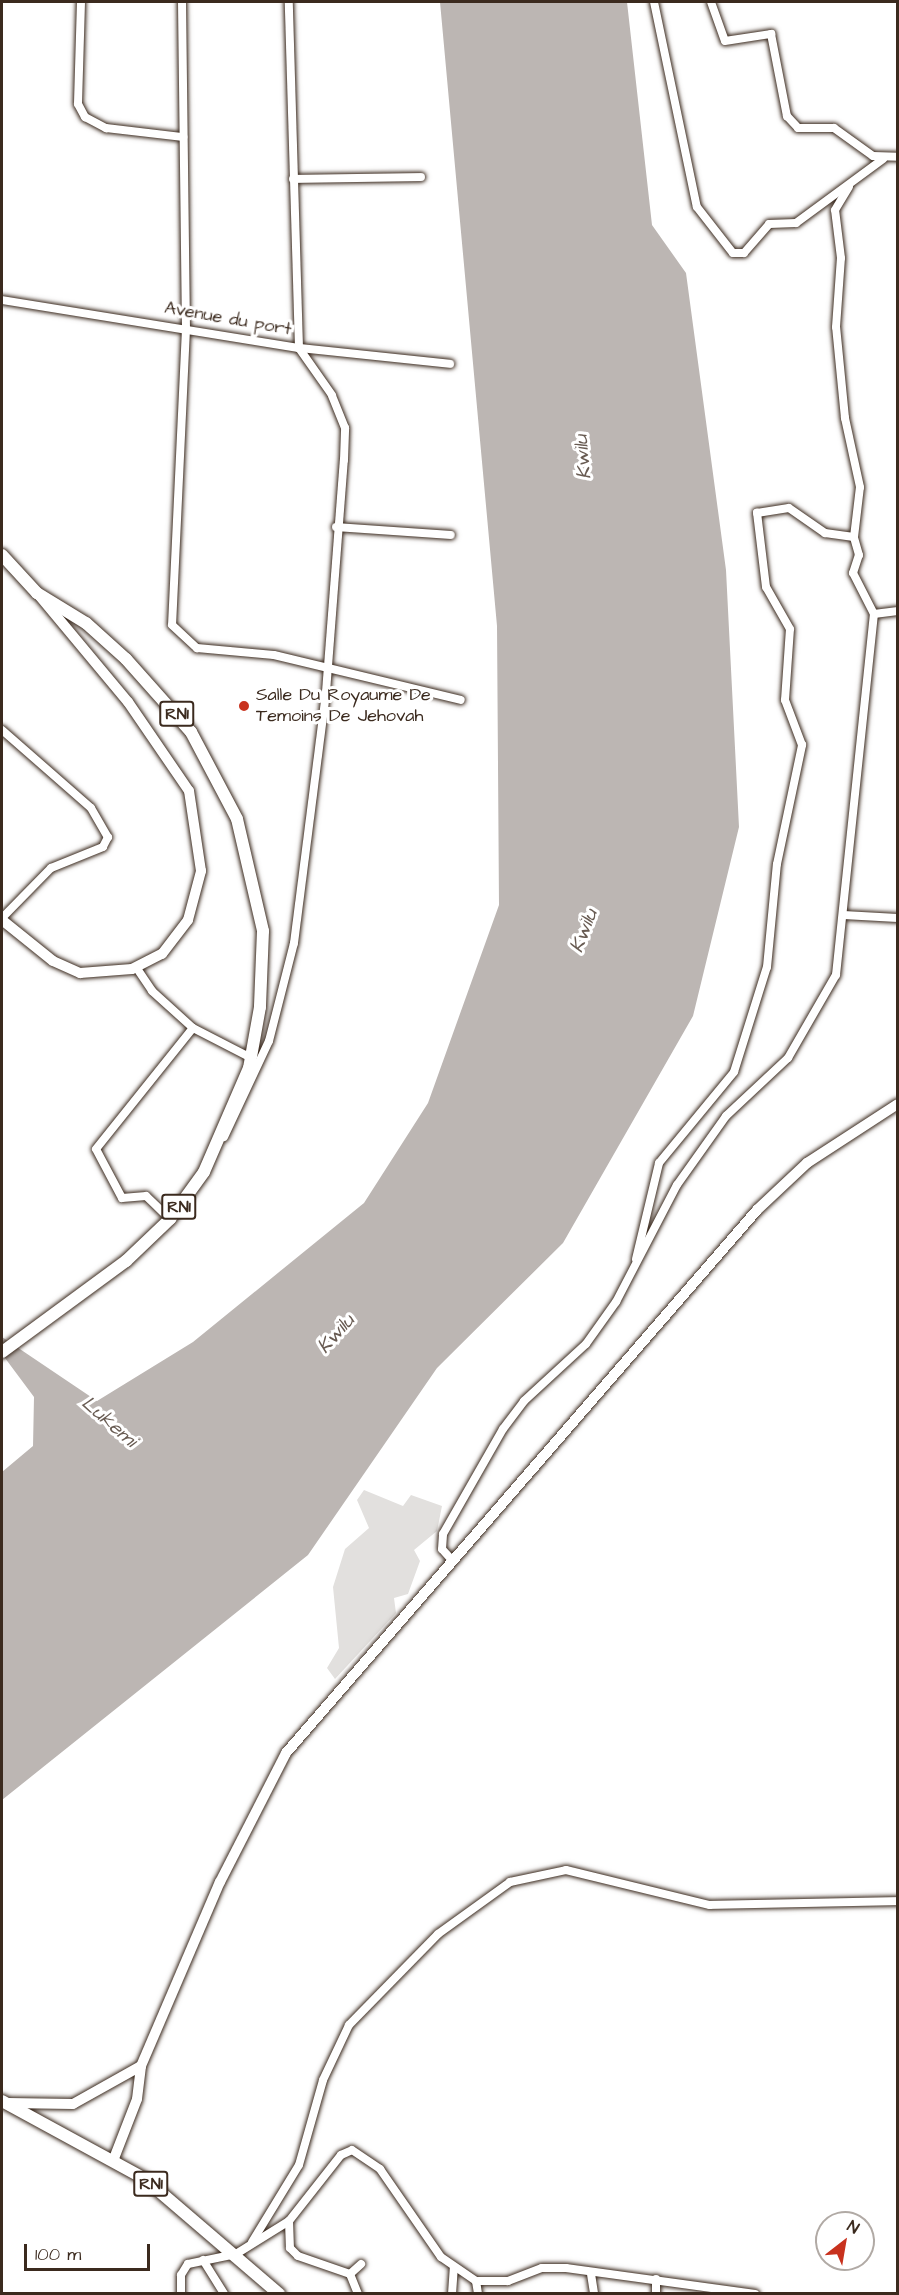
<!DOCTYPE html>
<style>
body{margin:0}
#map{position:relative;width:899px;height:2295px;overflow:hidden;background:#fff;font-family:"Architects Daughter",sans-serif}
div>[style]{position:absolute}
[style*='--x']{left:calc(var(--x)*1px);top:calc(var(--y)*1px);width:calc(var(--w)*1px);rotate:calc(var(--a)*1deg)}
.green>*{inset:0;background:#e2e0de}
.water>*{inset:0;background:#bcb6b3}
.roads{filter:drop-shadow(0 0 2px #3b2a1e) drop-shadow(0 0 2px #3b2a1e)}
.minor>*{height:8px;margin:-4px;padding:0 4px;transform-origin:4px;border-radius:4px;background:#fff}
.major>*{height:10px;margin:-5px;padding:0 5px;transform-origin:5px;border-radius:5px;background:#fff}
.highway>*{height:12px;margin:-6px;padding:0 6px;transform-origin:6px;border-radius:6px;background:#fff}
.dots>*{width:16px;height:16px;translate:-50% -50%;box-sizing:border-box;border:3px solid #fff;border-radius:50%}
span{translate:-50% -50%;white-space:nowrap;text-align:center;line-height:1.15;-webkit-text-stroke:6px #fff;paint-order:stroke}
.shield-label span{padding:2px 4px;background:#fff;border:2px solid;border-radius:4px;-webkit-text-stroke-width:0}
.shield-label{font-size:16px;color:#3b2a1e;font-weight:700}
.street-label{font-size:18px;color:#3b2a1e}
.poi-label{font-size:18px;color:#3b2a1e}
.left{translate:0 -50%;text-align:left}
.water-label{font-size:20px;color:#685b52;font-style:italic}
.frame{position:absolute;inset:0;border:3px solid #3b2a1e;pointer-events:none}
.north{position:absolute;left:815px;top:2211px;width:60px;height:60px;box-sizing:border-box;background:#fff;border:2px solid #b1aaa5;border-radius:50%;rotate:31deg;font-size:16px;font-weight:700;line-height:24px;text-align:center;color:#3b2a1e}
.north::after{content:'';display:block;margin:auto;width:21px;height:27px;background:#c8321e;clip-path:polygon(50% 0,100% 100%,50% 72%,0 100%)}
.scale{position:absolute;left:24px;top:2244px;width:126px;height:27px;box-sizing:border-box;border:3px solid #3b2a1e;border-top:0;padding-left:8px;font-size:18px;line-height:21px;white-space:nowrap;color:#3b2a1e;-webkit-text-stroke:4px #fff;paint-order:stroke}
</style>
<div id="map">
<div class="green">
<div style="clip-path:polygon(364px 1490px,403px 1506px,411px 1495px,442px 1506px,437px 1531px,414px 1550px,420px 1561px,408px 1594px,394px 1598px,396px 1613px,335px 1679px,327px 1668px,339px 1648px,333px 1587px,345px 1549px,369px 1528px,357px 1500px)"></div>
</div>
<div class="water">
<div style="clip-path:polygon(440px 2px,627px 2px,652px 225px,686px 273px,726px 570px,739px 827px,693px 1016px,563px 1243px,437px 1368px,308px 1555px,2px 1800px,2px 1472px,33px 1446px,34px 1397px,2px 1354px,2px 1337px,97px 1401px,193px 1342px,364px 1203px,428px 1103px,499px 905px,497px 626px)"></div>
</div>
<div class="roads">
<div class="minor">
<div style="--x:81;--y:2;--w:102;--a:91.7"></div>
<div style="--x:78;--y:104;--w:15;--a:62"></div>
<div style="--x:85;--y:117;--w:24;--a:28"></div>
<div style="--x:106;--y:128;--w:78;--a:6.7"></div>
<div style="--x:182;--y:2;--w:327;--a:89.3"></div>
<div style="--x:186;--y:329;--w:296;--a:92.7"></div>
<div style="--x:172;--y:625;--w:34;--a:43"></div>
<div style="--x:197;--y:648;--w:77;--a:5.2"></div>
<div style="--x:274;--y:655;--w:192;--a:13.5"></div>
<div style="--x:654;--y:2;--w:209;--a:78.2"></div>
<div style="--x:697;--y:207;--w:58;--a:52"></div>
<div style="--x:733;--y:253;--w:11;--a:0"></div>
<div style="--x:744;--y:253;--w:38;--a:-49"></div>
<div style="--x:769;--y:224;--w:27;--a:-2"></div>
<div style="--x:796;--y:223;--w:108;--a:-36.3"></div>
<div style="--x:711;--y:2;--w:41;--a:70.3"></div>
<div style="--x:725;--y:41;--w:47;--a:-8.7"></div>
<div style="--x:771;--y:34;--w:84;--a:79"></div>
<div style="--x:787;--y:116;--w:16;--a:47"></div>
<div style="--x:798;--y:128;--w:36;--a:0"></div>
<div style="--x:834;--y:128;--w:48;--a:35.7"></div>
<div style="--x:873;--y:156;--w:25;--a:2"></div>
<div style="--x:293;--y:179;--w:128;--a:-0.9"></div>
<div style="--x:2;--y:300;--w:301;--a:9.2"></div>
<div style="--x:299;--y:348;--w:152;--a:6"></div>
<div style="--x:336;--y:527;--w:115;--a:4"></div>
<div style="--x:874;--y:614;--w:24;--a:-7"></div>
<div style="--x:2;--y:730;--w:118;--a:41.2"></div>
<div style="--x:91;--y:808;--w:34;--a:60"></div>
<div style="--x:108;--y:837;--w:11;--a:117"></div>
<div style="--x:103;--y:847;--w:56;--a:158"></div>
<div style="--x:51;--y:868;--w:70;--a:134.4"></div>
<div style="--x:843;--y:915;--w:55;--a:3.1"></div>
<div style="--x:136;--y:967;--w:29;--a:56"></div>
<div style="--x:152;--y:991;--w:55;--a:42.1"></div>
<div style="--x:193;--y:1028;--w:65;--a:27.3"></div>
<div style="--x:224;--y:1137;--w:106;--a:-64.9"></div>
<div style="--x:269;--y:1041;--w:101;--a:-75.7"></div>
<div style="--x:294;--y:943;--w:253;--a:-82.7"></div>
<div style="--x:326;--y:692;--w:233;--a:-85.6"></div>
<div style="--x:344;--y:460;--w:32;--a:-88"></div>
<div style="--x:345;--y:428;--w:35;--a:-112"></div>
<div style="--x:332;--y:395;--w:57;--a:-125.1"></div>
<div style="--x:299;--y:348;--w:346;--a:-91.7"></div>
<div style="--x:170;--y:1219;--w:33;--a:-136"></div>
<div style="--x:146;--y:1196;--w:24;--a:175"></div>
<div style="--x:122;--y:1198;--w:55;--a:-118"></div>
<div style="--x:96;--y:1149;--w:155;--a:-51.3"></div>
<div style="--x:636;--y:1259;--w:99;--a:-76.5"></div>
<div style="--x:659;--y:1163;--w:118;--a:-50.5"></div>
<div style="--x:734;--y:1072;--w:110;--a:-72.6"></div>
<div style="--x:767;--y:967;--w:103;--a:-84.5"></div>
<div style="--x:777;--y:864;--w:122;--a:-78.1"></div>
<div style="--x:802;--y:745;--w:48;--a:-110.7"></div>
<div style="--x:785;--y:700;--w:71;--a:-86"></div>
<div style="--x:790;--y:629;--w:48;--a:-119.7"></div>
<div style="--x:766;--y:587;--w:75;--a:-96.9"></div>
<div style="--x:757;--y:513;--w:32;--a:-9"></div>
<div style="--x:789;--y:508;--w:44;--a:34.8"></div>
<div style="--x:825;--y:533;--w:29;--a:8"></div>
<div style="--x:451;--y:1559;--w:13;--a:-132"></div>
<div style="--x:442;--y:1549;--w:15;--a:-86"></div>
<div style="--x:443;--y:1534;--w:121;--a:-60.3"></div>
<div style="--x:503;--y:1429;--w:35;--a:-53"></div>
<div style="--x:524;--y:1401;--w:84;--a:-42.6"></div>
<div style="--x:586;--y:1344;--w:52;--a:-54.5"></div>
<div style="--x:616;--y:1302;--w:132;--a:-62.5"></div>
<div style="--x:677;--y:1185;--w:85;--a:-54.6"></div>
<div style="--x:726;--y:1116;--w:85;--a:-43.1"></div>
<div style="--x:788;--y:1058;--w:96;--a:-60"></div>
<div style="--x:836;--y:975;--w:363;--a:-84"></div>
<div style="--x:874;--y:614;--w:46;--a:-117.1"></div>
<div style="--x:853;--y:573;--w:19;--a:-72"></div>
<div style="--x:859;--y:555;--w:19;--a:-106"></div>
<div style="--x:854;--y:537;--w:50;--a:-83.2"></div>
<div style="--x:860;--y:487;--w:71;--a:-102.3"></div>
<div style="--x:845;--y:418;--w:91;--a:-95.6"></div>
<div style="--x:836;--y:327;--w:69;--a:-85.9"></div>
<div style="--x:841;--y:258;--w:48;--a:-97.1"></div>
<div style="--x:835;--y:210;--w:27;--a:-59"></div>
<div style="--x:289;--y:2221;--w:27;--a:88"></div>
<div style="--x:290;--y:2248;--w:11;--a:45"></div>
<div style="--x:298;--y:2256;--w:55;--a:19.1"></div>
<div style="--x:350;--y:2274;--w:15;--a:-42"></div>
<div style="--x:252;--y:2242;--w:90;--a:-58.6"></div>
<div style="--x:299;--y:2165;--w:88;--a:-74.2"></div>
<div style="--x:323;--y:2080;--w:61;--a:-64.7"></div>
<div style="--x:349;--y:2025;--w:127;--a:-45.6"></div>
<div style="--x:438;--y:1934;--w:89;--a:-35.8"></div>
<div style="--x:510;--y:1882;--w:57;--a:-12.1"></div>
<div style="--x:566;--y:1870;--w:148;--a:13.7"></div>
<div style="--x:710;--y:1905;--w:188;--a:-1.2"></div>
<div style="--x:203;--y:2260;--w:40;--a:58"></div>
<div style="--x:350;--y:2274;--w:22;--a:68"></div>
<div style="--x:591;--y:2274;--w:20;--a:81"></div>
<div style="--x:476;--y:2281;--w:13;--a:81"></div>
<div style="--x:181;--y:2294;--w:19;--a:-90"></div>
<div style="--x:181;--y:2275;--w:13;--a:-58"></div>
<div style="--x:188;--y:2264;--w:49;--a:-11.8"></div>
<div style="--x:236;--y:2254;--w:62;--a:-31.9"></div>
<div style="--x:289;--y:2221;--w:84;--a:-51.8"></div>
<div style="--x:341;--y:2155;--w:12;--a:-24"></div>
<div style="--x:352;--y:2150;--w:34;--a:34"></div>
<div style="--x:380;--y:2169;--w:107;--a:55.3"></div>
<div style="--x:441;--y:2257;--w:42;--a:34.4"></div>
<div style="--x:476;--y:2281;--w:32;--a:0"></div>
<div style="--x:508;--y:2281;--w:36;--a:-21"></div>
<div style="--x:542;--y:2268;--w:24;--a:0"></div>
<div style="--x:566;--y:2268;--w:191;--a:7.8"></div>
<div style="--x:452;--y:2294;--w:26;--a:-86"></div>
<div style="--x:656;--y:2294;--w:15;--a:-90"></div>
</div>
<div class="major">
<div style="--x:2;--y:920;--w:65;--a:38.8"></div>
<div style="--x:53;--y:961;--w:30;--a:24"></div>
<div style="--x:80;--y:973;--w:52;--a:-4.4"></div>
<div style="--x:132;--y:969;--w:34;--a:-27"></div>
<div style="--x:162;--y:954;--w:43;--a:-52.6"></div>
<div style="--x:188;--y:920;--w:51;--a:-75.1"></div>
<div style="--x:201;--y:871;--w:81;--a:-98.5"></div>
<div style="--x:189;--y:791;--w:108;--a:-124.4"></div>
<div style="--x:128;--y:702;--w:139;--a:-129.8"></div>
<div style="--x:8;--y:2103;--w:65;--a:0.9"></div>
<div style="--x:73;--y:2104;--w:78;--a:-29.2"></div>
<div style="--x:113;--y:2161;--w:66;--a:-68.8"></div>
<div style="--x:137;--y:2099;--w:33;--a:-83"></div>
<div style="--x:141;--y:2066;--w:200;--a:-66.8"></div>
<div style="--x:220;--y:1882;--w:145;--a:-62.9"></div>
<div style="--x:286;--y:1753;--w:719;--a:-49.06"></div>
<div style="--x:757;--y:1210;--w:69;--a:-43.2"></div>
<div style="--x:807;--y:1163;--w:108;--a:-33"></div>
</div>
<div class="highway">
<div style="--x:2;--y:555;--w:52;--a:47.4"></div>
<div style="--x:37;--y:593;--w:57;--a:31.5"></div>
<div style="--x:86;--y:623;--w:54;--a:42"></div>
<div style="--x:126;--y:659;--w:98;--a:48.3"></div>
<div style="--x:191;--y:732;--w:98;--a:62.1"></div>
<div style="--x:237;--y:819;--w:115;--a:76.9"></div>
<div style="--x:263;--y:931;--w:76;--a:92.3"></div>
<div style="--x:260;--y:1007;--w:62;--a:100.2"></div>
<div style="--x:249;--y:1068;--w:113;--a:113.4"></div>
<div style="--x:204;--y:1172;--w:58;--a:125.9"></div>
<div style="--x:170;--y:1219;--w:61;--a:136.3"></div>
<div style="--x:126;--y:1261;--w:154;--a:143.7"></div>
<div style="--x:2;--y:2101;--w:163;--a:28.6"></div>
<div style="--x:145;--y:2179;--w:177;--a:40.6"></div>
</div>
</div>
<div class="dots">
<div style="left:244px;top:706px;background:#c8321e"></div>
</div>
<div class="shield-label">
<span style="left:177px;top:714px">RN1</span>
<span style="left:179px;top:1207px">RN1</span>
<span style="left:151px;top:2184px">RN1</span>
</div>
<div class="street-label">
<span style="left:228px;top:319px;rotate:10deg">Avenue du port</span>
</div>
<div class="poi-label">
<span class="left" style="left:256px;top:706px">Salle Du Royaume De<br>Temoins De Jehovah</span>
</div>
<div class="water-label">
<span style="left:583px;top:457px;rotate:-95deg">Kwilu</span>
<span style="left:584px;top:931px;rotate:-69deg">Kwilu</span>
<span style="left:336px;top:1334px;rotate:-48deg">Kwilu</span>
<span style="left:109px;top:1422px;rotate:41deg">Lukemi</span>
</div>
<div class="frame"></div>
<div class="north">N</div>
<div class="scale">100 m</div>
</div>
